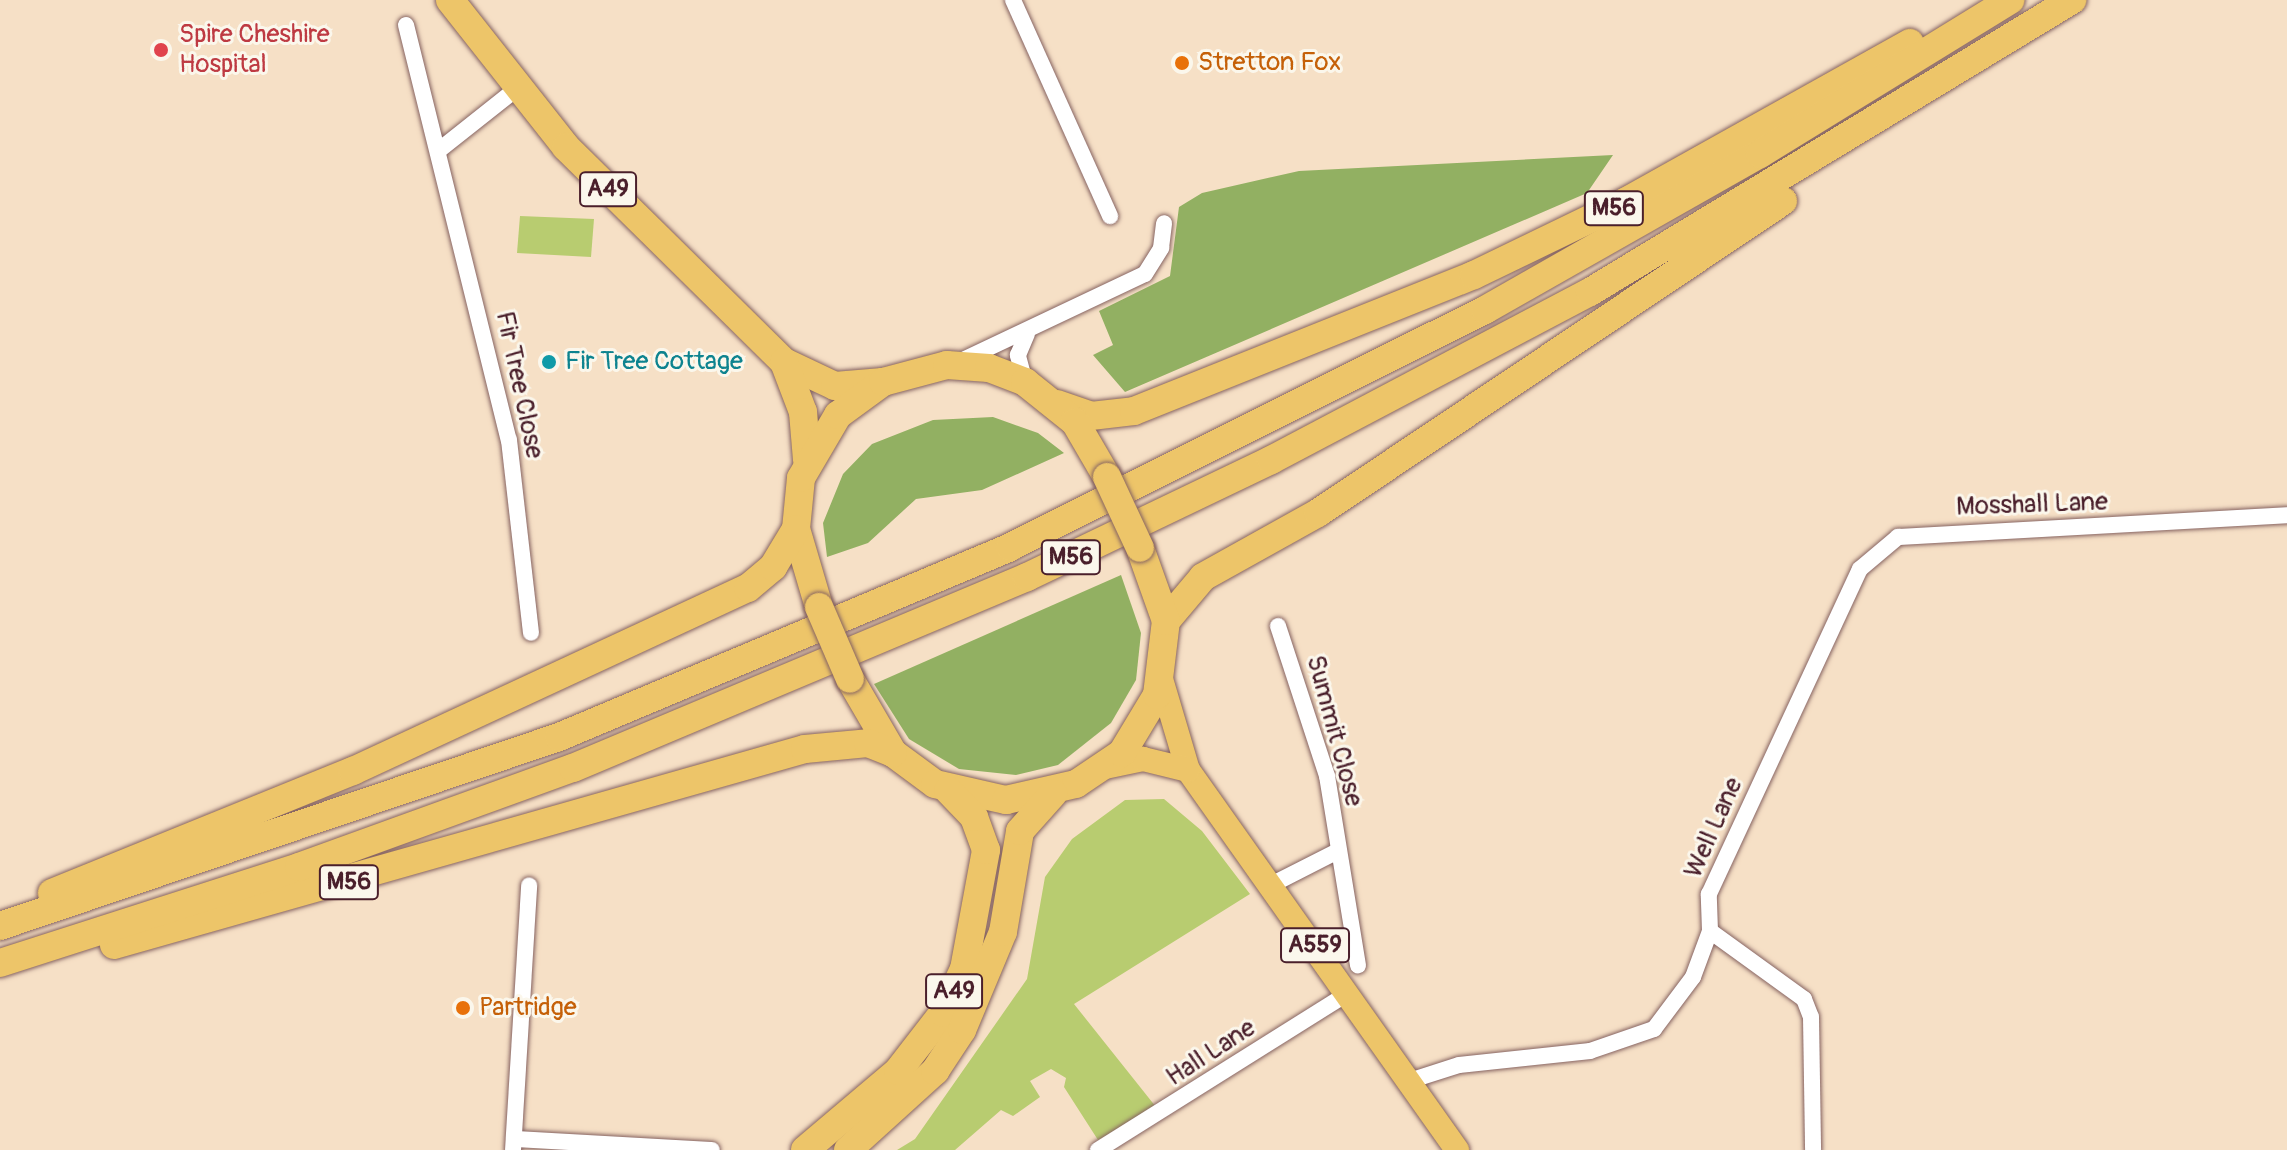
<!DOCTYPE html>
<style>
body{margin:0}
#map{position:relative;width:2287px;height:1150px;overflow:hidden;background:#f6e0c6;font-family:Pangolin,sans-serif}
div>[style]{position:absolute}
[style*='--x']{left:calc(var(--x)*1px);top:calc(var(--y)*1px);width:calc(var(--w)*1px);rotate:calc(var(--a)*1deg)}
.green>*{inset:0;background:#b8cc70}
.forest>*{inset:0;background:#92b062}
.roads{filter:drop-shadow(0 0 2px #866361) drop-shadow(0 0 2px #866361)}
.street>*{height:16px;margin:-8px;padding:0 8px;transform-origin:8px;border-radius:8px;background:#fff}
.primary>*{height:24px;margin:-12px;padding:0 12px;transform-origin:12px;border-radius:12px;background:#edc569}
.highway>*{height:28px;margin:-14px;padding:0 14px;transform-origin:14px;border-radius:14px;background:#edc569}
.bridges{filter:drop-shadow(0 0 2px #866361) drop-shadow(0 0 2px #866361)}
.highway-bridge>*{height:28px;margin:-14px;padding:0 14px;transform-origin:14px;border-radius:14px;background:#edc569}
.dots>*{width:22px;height:22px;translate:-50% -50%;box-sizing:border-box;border:4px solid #fbf7ec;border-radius:50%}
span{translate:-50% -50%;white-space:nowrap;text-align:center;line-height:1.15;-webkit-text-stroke:6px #fbf7ec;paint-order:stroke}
.shield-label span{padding:2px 6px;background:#fbf7ec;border:2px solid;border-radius:6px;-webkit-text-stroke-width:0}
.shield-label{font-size:24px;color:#4a1f2b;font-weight:700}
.health-label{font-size:26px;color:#be3a42}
.left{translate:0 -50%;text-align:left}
.food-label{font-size:26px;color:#c56008}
.culture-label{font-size:26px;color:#0d838f}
.street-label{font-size:26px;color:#4a1f2b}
</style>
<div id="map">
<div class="green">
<div style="clip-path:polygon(520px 216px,594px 219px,591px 257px,517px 253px)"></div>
<div style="clip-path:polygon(1164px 799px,1202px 831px,1250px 894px,1074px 1004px,1156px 1107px,1098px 1140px,1064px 1087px,1066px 1078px,1051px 1069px,1030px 1081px,1040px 1097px,1013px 1116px,1001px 1110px,955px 1150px,897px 1150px,915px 1139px,1027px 979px,1045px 877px,1072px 839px,1125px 800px)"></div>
</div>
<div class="forest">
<div style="clip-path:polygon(1613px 155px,1587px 193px,1125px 392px,1093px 355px,1113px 345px,1099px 311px,1170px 276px,1179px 207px,1202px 193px,1299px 171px)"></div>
<div style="clip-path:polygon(993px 417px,1038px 433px,1064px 453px,982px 490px,916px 499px,868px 543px,827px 557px,823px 523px,843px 474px,872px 444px,933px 420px)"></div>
<div style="clip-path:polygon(1121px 575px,1141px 633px,1136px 680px,1111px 723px,1058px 765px,1016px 775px,959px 769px,909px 739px,874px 684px)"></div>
</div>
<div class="roads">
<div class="street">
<div style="--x:1013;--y:0;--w:237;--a:65.8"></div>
<div style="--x:406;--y:25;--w:428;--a:76.1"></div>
<div style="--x:509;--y:440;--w:194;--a:83.5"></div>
<div style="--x:438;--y:151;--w:98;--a:-38.4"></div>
<div style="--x:963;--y:360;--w:201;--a:-25.3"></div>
<div style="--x:1145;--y:274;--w:31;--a:-58"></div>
<div style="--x:1161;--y:248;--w:25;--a:-83"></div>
<div style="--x:1025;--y:382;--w:28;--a:-105"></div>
<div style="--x:1018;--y:355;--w:23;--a:-67"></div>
<div style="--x:1278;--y:626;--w:158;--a:71.9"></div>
<div style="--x:1327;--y:776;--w:192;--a:80.7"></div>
<div style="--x:1273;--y:884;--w:73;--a:-26.9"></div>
<div style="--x:1710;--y:931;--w:116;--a:35.9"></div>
<div style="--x:1804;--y:999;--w:19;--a:69"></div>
<div style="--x:1811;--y:1017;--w:133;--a:89.1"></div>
<div style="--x:1409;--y:1081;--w:52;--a:-17.7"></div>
<div style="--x:1459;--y:1065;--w:132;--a:-6.1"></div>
<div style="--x:1590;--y:1051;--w:68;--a:-19"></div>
<div style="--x:1654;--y:1029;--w:65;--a:-53.1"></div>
<div style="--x:1693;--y:977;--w:49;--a:-69.7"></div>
<div style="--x:1710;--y:931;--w:37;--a:-92"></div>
<div style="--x:1709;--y:894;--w:358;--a:-65.1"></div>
<div style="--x:1860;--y:569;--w:50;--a:-40.1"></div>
<div style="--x:1898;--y:537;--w:390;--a:-3.2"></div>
<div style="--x:515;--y:1139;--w:197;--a:3.2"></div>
<div style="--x:513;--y:1150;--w:265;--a:-86.5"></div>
<div style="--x:1098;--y:1150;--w:295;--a:-32.1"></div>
</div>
<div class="primary">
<div style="--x:1161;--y:679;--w:95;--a:73.5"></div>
<div style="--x:1188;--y:770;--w:466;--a:54.7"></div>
<div style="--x:1105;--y:767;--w:39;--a:-12"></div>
<div style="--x:1143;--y:759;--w:46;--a:13.7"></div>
</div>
<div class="highway">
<div style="--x:450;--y:0;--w:187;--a:51.7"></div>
<div style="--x:566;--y:147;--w:306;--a:44.6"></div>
<div style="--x:784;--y:362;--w:56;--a:25.2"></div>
<div style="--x:835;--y:386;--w:48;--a:-4.8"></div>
<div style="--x:784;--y:362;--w:53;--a:69.2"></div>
<div style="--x:803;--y:412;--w:48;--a:85.2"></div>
<div style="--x:1057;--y:404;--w:36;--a:19"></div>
<div style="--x:1091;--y:416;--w:43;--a:-6.6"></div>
<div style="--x:1134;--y:411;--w:366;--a:-21.8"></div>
<div style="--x:1474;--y:275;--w:170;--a:-25.8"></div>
<div style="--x:1627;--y:201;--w:324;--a:-29.2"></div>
<div style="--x:819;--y:607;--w:81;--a:-106.4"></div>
<div style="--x:796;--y:529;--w:51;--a:-84.4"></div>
<div style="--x:801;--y:478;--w:73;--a:-59.6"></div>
<div style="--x:838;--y:415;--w:56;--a:-36.3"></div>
<div style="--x:883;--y:382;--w:66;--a:-14.9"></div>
<div style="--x:947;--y:365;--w:42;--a:4.1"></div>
<div style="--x:989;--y:368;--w:39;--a:21"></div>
<div style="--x:1025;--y:382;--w:64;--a:38.7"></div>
<div style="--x:1075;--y:422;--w:64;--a:59.8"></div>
<div style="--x:1166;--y:621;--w:57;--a:-49.9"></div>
<div style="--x:1203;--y:577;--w:132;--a:-29.1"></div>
<div style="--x:1318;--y:513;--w:560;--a:-33.86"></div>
<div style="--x:850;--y:679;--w:86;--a:59.8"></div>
<div style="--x:893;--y:753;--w:52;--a:36.4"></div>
<div style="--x:935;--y:784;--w:73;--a:12.7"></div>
<div style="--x:1006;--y:800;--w:72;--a:-12.9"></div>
<div style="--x:1076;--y:784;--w:55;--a:-34"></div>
<div style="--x:1122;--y:753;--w:68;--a:-58.9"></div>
<div style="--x:1157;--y:695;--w:75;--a:-83.1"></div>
<div style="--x:1166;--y:621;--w:77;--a:-109.6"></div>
<div style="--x:52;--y:893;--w:325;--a:-22.1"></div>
<div style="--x:353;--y:771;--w:435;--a:-24.9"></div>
<div style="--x:748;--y:588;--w:33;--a:-40"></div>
<div style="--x:773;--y:567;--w:44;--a:-58.8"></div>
<div style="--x:0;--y:926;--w:590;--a:-18.68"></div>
<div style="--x:559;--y:737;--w:489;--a:-22.8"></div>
<div style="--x:1010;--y:547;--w:531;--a:-26.52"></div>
<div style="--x:1485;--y:310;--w:316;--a:-29.6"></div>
<div style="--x:1760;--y:154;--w:294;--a:-31.6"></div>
<div style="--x:114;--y:945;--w:718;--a:-15.84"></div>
<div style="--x:805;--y:749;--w:63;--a:-5.4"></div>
<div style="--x:868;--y:743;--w:27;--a:22"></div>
<div style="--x:0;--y:963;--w:314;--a:-17.8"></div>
<div style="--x:299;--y:867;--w:291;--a:-19.9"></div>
<div style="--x:573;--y:768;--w:493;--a:-22.8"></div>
<div style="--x:1027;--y:577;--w:271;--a:-25.6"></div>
<div style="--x:1271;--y:460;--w:361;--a:-27.8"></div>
<div style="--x:1590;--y:292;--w:564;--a:-31.21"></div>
<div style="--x:805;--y:1150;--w:122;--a:-40.3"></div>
<div style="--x:898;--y:1071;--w:73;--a:-52.2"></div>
<div style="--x:943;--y:1013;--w:49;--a:-64.5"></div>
<div style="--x:964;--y:969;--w:121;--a:-79.5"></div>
<div style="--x:986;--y:850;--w:35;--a:-110"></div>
<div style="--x:974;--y:817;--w:37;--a:-134"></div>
<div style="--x:848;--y:1150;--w:118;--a:-42.2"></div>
<div style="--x:935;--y:1071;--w:49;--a:-56.6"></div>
<div style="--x:962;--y:1030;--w:106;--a:-67.3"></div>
<div style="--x:1003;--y:932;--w:102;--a:-80.4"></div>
<div style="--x:1020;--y:831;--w:50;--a:-48.3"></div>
</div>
</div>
<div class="bridges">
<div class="highway-bridge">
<div style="--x:1107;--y:477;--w:78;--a:65.1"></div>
<div style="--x:819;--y:607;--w:78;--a:66.7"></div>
</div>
</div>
<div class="dots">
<div style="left:161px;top:50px;background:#e0444e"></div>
<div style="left:1182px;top:63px;background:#e8710a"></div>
<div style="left:549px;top:362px;background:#0f9aa8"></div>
<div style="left:463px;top:1008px;background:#e8710a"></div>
</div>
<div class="shield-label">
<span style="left:608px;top:189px">A49</span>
<span style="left:1614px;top:208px">M56</span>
<span style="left:1071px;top:557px">M56</span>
<span style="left:349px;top:882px">M56</span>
<span style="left:1315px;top:945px">A559</span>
<span style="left:954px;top:991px">A49</span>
</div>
<div class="health-label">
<span class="left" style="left:179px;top:50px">Spire Cheshire<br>Hospital</span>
</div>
<div class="food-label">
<span class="left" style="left:1198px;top:63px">Stretton Fox</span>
<span class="left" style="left:479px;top:1008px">Partridge</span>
</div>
<div class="culture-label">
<span class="left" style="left:565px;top:362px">Fir Tree Cottage</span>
</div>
<div class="street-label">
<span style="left:519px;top:385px;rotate:78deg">Fir Tree Close</span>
<span style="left:2032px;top:505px;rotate:-2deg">Mosshall Lane</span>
<span style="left:1334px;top:731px;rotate:75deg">Summit Close</span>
<span style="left:1714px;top:828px;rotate:-66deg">Well Lane</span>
<span style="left:1211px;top:1053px;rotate:-33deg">Hall Lane</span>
</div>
</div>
